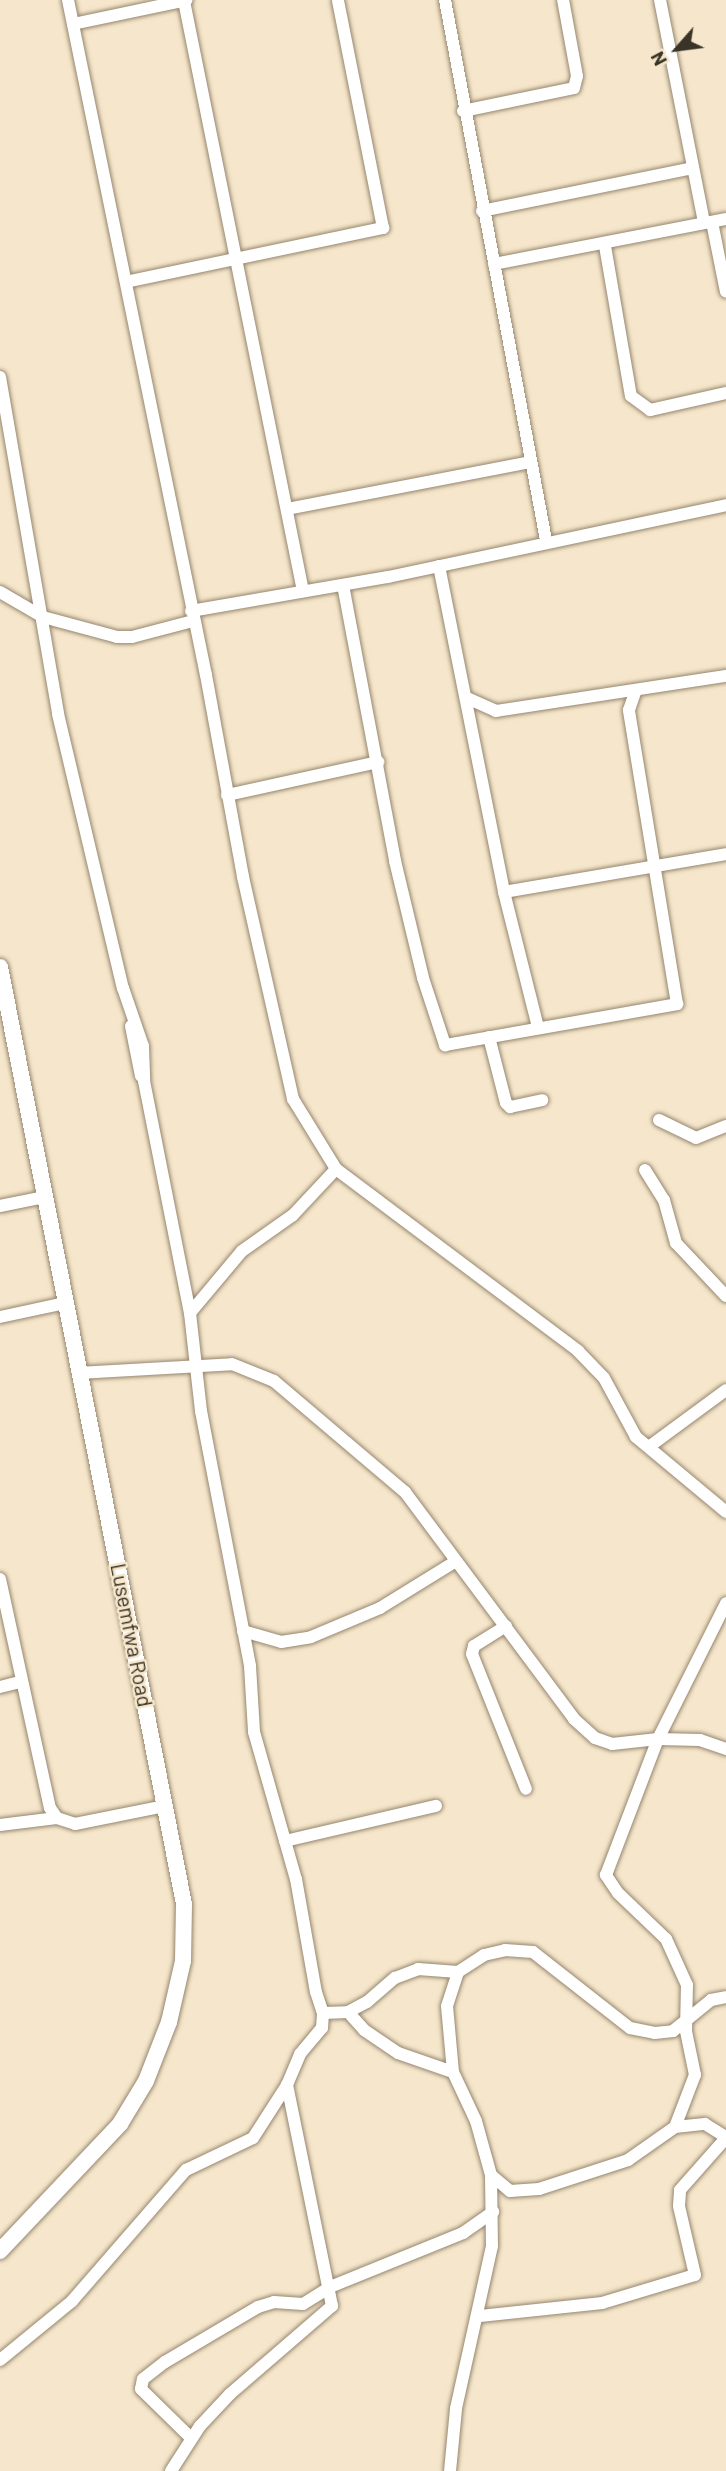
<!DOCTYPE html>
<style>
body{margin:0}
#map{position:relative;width:726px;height:2471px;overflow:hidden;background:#f6e7cc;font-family:Barlow,sans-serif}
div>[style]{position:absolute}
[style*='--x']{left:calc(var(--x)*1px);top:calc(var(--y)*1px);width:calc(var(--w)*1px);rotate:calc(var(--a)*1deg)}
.roads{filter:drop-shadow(0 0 2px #95866e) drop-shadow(0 0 2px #95866e)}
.minor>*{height:12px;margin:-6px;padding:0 6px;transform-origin:6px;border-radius:6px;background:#fff}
.tertiary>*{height:16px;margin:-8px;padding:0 8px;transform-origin:8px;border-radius:8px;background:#fff}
span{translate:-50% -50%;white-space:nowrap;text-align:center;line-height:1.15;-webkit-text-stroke:5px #f6e7cc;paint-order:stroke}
.street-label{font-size:21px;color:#393328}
.north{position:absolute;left:642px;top:14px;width:70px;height:70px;-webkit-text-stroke:5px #f6e7cc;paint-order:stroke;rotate:242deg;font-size:19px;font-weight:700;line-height:28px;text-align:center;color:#393328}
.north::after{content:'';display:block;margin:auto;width:24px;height:32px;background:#393328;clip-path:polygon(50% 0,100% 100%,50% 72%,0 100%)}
</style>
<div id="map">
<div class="roads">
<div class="minor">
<div style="--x:68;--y:0;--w:689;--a:78.45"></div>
<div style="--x:206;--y:675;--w:205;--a:79.6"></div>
<div style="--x:243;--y:877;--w:228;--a:77.3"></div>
<div style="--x:293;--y:1099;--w:82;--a:58.4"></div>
<div style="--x:336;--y:1169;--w:303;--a:36.9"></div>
<div style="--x:578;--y:1351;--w:37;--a:46"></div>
<div style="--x:604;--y:1378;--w:67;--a:61.5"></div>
<div style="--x:636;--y:1437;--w:117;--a:39.8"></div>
<div style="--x:445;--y:0;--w:549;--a:79.41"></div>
<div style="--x:660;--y:0;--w:227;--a:78.8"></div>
<div style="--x:184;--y:1;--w:602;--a:78.6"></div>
<div style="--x:73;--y:24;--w:116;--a:-11.9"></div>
<div style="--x:463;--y:111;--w:113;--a:-11.7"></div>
<div style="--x:574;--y:88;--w:12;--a:-76"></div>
<div style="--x:577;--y:76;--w:77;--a:-100.4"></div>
<div style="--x:482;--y:211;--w:215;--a:-11.5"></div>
<div style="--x:712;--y:222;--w:71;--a:78.7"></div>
<div style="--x:605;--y:246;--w:152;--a:80.2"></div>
<div style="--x:631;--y:396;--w:24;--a:36"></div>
<div style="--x:650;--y:410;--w:78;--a:-12.6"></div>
<div style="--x:494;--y:264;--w:236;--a:-11"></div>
<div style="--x:126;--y:282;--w:263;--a:-11.9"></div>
<div style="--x:383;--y:228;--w:232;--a:-101.2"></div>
<div style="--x:0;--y:377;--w:342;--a:80.2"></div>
<div style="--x:58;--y:714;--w:282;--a:76.7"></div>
<div style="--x:123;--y:988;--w:61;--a:71"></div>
<div style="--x:143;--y:1046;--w:35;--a:88"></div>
<div style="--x:144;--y:1081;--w:237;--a:78.8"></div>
<div style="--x:190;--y:1313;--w:99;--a:83.6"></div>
<div style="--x:201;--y:1411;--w:260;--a:79.1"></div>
<div style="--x:250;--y:1666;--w:66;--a:86.5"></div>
<div style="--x:254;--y:1732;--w:153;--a:74.1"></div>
<div style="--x:296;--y:1879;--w:115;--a:80"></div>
<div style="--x:316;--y:1992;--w:22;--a:72"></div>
<div style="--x:323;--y:2013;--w:25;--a:-2"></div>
<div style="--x:348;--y:2012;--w:24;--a:48"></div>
<div style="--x:364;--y:2030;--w:41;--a:34.1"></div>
<div style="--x:398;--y:2053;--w:58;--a:19.1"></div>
<div style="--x:453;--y:2072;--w:54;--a:64.9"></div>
<div style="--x:476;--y:2121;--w:56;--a:74.5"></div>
<div style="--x:491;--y:2175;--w:71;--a:89.2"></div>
<div style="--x:492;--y:2246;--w:167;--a:102.5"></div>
<div style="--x:456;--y:2409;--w:62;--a:95.5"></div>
<div style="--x:287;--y:509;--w:248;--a:-10.9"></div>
<div style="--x:439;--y:566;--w:332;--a:78.7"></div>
<div style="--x:504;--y:892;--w:139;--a:75.9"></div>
<div style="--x:343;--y:585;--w:281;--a:79.3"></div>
<div style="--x:395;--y:861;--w:120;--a:76.5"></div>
<div style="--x:423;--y:978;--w:71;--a:71.8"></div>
<div style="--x:445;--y:1045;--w:236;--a:-10"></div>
<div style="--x:677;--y:1004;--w:298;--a:-99.3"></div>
<div style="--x:629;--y:710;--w:21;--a:-71"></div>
<div style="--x:0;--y:592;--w:50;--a:30.2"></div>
<div style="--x:43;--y:617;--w:77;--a:15.1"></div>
<div style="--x:117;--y:637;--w:15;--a:0"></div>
<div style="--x:132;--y:637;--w:63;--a:-14.7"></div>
<div style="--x:191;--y:611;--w:200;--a:-9.8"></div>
<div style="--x:388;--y:577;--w:346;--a:-12"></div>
<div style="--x:467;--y:698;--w:32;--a:24"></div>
<div style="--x:496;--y:711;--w:233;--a:-8.7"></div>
<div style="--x:227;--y:795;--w:155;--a:-12.3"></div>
<div style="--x:504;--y:892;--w:225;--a:-9.7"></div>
<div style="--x:131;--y:1026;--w:51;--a:78.7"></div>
<div style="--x:489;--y:1037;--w:68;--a:75.6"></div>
<div style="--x:506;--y:1103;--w:6;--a:45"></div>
<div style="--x:510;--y:1107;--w:33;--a:-12"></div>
<div style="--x:659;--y:1120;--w:41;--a:25.9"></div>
<div style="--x:696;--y:1138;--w:32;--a:-22"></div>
<div style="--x:645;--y:1170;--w:36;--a:58"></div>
<div style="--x:664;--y:1200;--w:45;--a:74.4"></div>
<div style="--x:676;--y:1243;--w:73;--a:46.7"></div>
<div style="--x:0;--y:1206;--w:46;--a:-11.3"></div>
<div style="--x:190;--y:1313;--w:81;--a:-50"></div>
<div style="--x:242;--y:1251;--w:62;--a:-35.2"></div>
<div style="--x:293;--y:1215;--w:63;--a:-46.9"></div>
<div style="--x:0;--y:1317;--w:66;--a:-12.2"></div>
<div style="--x:78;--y:1373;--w:154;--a:-3.3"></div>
<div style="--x:232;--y:1364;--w:45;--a:22"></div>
<div style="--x:274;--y:1381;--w:172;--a:40.3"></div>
<div style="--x:405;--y:1492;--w:283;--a:53.3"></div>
<div style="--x:574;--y:1719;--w:28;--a:42"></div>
<div style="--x:595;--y:1738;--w:18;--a:19"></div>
<div style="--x:612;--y:1744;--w:46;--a:-6.2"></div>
<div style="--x:658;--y:1739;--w:152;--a:-63.4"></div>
<div style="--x:650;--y:1446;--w:94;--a:-36.4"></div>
<div style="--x:0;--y:1579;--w:234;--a:77.7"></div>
<div style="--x:50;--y:1808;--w:12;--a:55"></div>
<div style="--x:57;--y:1818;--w:19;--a:18"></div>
<div style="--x:75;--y:1824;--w:91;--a:-11.4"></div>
<div style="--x:506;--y:1626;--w:38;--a:148"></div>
<div style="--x:474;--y:1646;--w:8;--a:104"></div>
<div style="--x:472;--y:1654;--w:145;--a:68.2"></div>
<div style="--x:243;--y:1631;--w:40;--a:16"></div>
<div style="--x:281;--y:1642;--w:30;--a:-9"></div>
<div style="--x:311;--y:1637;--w:75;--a:-22.8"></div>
<div style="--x:380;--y:1608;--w:89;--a:-31.7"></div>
<div style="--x:0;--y:1687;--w:21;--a:-14"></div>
<div style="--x:0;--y:1825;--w:57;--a:-7"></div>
<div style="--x:285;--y:1841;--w:155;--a:-13.1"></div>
<div style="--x:348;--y:2012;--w:21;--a:-28"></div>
<div style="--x:367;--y:2002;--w:37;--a:-41"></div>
<div style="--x:395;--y:1978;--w:25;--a:-21"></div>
<div style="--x:418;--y:1969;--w:40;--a:4.3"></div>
<div style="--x:453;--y:2072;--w:66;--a:-95.2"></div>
<div style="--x:447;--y:2006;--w:36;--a:-72"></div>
<div style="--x:458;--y:1972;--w:31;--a:-33"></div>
<div style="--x:484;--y:1955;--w:22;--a:-13"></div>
<div style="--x:505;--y:1950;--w:28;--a:4"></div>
<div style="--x:533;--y:1952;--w:123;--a:38.1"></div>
<div style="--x:630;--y:2028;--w:25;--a:11"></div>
<div style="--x:655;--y:2033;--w:18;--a:-6"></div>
<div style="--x:673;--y:2031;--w:49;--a:-39.2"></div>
<div style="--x:711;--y:2000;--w:15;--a:-11"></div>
<div style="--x:675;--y:2127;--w:30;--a:-6"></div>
<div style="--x:705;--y:2124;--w:25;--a:32"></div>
<div style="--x:491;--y:2175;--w:25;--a:40"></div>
<div style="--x:510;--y:2191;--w:29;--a:-4"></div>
<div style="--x:539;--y:2189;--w:94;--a:-18"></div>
<div style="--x:628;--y:2160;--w:57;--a:-35.1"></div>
<div style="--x:675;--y:2127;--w:56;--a:-69"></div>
<div style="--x:695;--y:2075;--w:45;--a:-101.6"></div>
<div style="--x:686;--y:2031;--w:46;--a:-88.8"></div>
<div style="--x:687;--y:1985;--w:51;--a:-114.5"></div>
<div style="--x:666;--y:1939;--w:66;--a:-136.2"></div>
<div style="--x:618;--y:1893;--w:22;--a:-124"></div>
<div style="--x:606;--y:1875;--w:146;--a:-69.1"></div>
<div style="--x:658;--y:1739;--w:42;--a:1.4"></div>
<div style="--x:700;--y:1740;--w:28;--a:19"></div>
<div style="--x:480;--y:2316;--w:123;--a:-6.1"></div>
<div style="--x:602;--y:2303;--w:97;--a:-16.8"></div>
<div style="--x:695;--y:2275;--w:71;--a:-103.1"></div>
<div style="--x:679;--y:2206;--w:16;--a:-86"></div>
<div style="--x:680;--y:2190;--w:69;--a:-48.5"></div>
<div style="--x:0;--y:2360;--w:93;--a:-39.3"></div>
<div style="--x:72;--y:2301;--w:174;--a:-49"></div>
<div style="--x:186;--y:2170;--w:74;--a:-25.5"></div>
<div style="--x:253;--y:2138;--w:63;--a:-57.3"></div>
<div style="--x:191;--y:2438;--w:70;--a:-135.6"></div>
<div style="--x:141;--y:2389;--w:10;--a:-79"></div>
<div style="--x:143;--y:2379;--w:28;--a:-38"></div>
<div style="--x:165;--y:2362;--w:108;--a:-30.6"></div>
<div style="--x:258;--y:2307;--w:17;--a:-17"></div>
<div style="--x:274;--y:2302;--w:29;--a:4"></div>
<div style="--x:303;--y:2304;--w:32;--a:-32"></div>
<div style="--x:330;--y:2287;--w:144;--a:-22.1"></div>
<div style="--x:463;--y:2233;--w:37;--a:-35"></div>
<div style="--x:171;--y:2471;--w:54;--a:-57.2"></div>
<div style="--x:200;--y:2426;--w:44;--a:-46.8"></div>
<div style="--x:230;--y:2394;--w:135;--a:-40.8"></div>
<div style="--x:332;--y:2306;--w:226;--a:-101.5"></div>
<div style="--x:287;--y:2085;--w:34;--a:-67"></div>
<div style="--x:300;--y:2054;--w:34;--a:-50"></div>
<div style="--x:322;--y:2028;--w:15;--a:-86"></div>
</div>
<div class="tertiary">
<div style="--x:0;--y:967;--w:955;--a:78.89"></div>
<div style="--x:184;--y:1904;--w:57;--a:91"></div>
<div style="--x:183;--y:1961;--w:63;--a:102.9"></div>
<div style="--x:169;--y:2022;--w:63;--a:111.3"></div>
<div style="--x:146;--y:2081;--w:50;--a:121.2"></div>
<div style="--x:120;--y:2124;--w:175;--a:133.4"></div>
</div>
</div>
<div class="street-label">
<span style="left:132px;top:1635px;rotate:79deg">Lusemfwa Road</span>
</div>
<div class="north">N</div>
</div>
